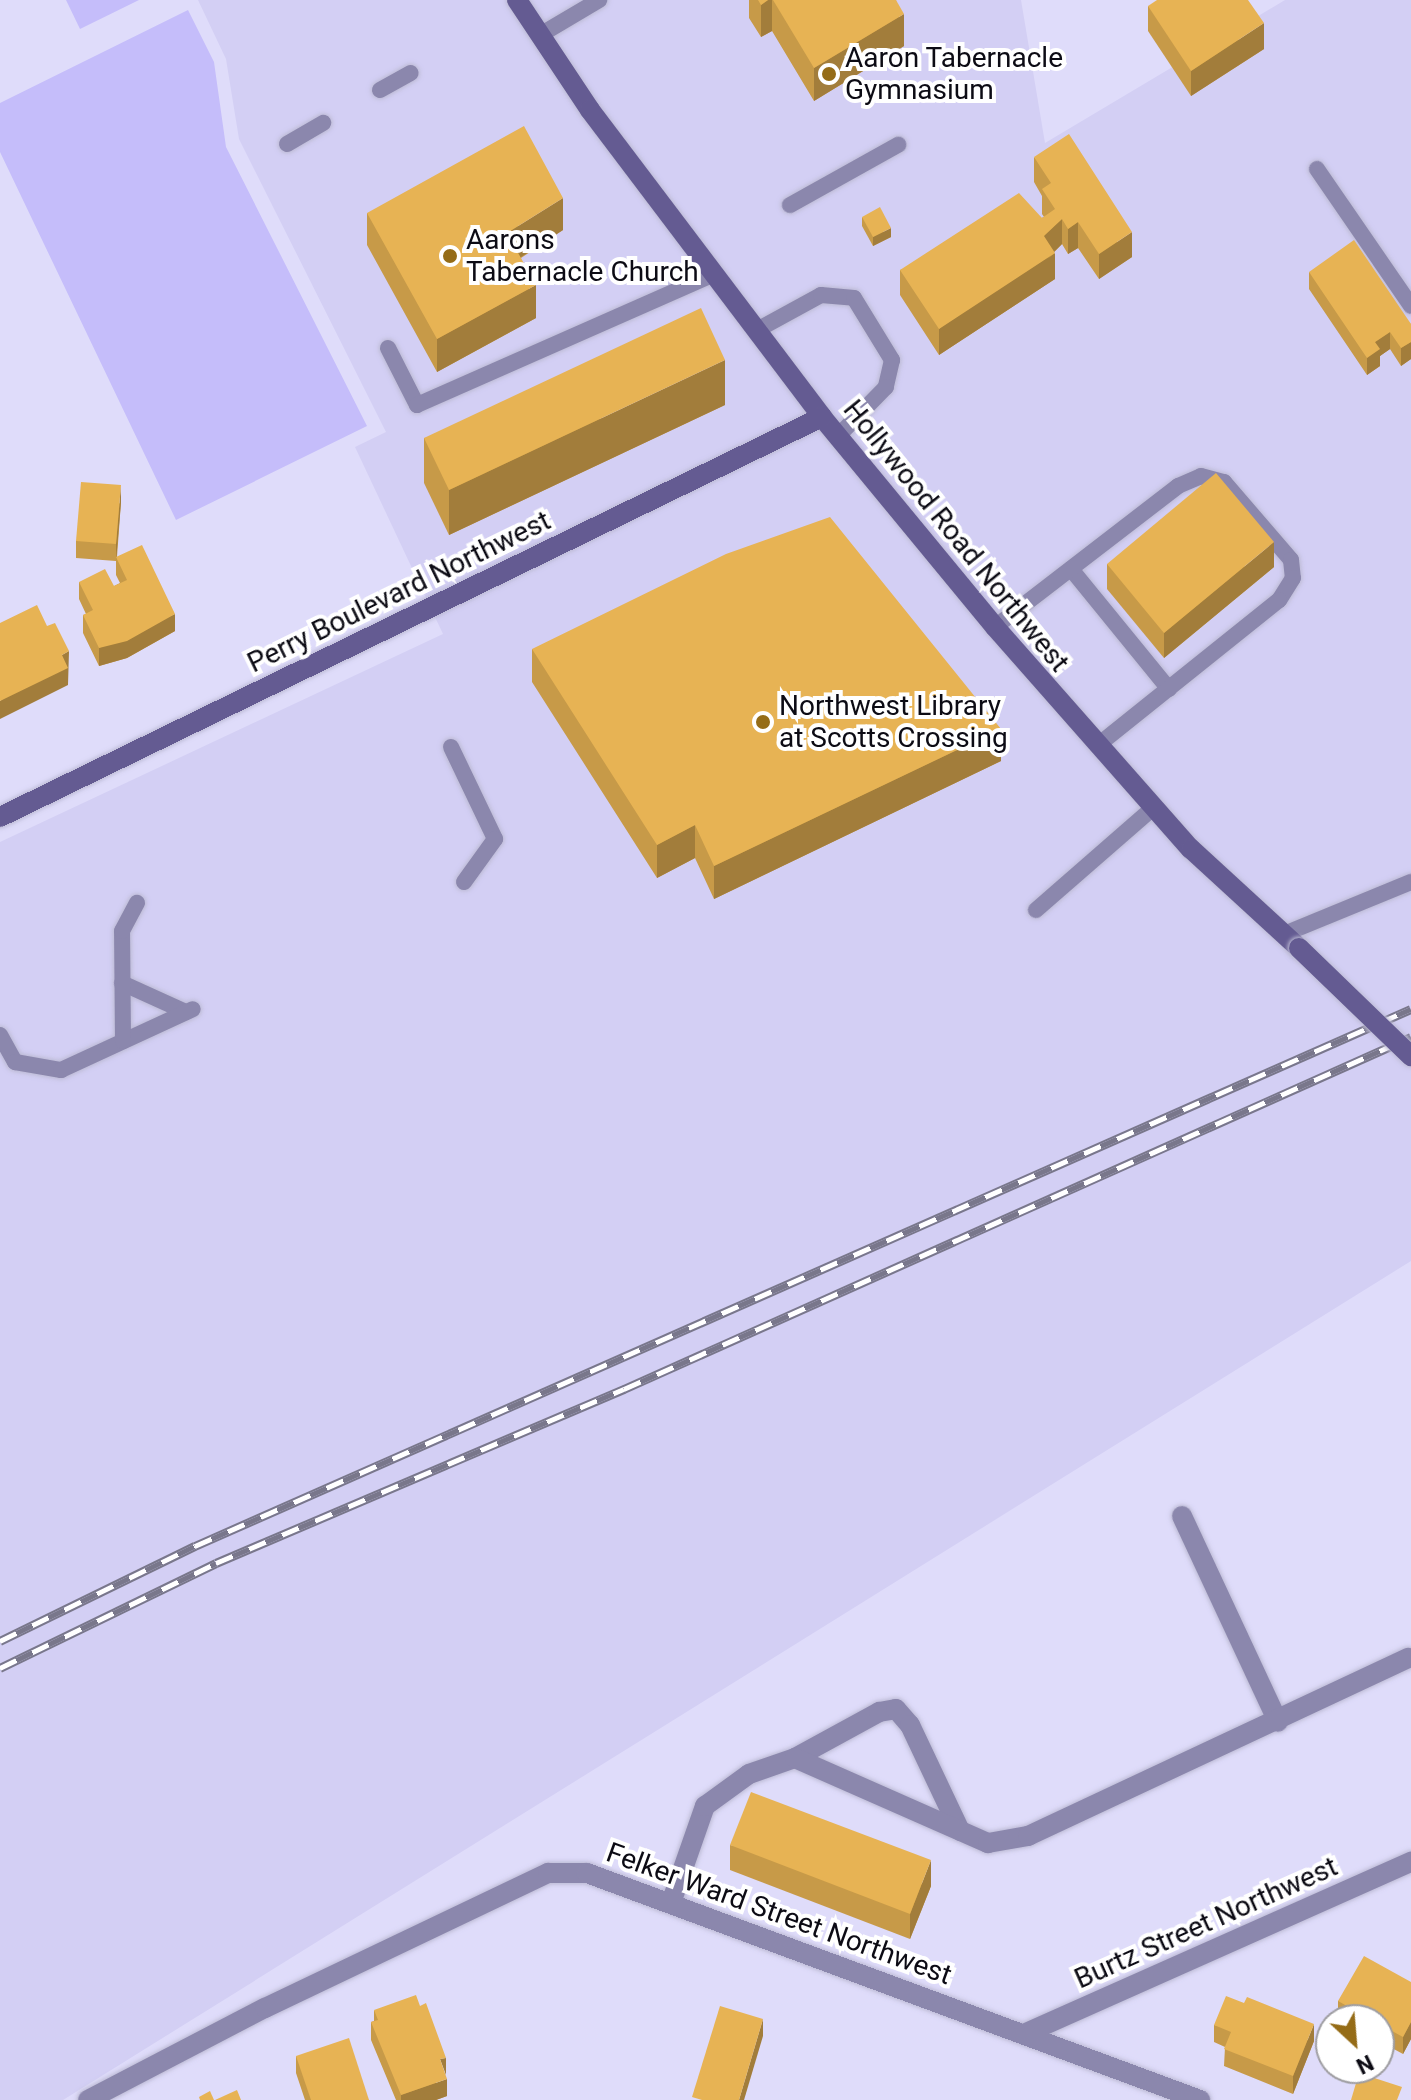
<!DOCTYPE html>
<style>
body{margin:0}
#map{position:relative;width:1411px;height:2100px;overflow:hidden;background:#dfdcfa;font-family:Roboto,sans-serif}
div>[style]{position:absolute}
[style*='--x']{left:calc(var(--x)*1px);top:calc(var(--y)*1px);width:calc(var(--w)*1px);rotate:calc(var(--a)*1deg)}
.built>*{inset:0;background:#d3cff4}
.green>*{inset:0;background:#c5bdfa}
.roads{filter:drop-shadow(0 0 2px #bdbbd5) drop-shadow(0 0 2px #bdbbd5)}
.lane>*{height:16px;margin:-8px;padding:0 8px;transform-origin:8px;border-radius:8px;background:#8b87ad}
.street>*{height:20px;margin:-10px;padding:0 10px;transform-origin:10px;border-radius:10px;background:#8b87ad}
.secondary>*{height:20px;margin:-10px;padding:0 10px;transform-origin:10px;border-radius:10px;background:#645b92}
.rail>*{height:9px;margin-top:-4.5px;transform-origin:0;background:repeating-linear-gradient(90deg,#fff 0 18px,#79778b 0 36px);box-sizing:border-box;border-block:2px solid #79778b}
.bridges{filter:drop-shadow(0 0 2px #bdbbd5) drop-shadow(0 0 2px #bdbbd5)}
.secondary-bridge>*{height:20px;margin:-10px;padding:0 10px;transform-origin:10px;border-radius:10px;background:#645b92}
.wall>*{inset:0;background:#c79a48}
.shaded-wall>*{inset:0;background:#a27d3b}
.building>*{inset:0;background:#e7b354}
.dots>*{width:22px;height:22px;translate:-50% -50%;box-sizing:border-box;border:4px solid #fff;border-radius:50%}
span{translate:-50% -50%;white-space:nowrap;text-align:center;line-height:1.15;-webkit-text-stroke:8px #fff;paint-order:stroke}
.poi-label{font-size:28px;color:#0c0b14}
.left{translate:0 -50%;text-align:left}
.street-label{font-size:28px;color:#0c0b14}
.north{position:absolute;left:1315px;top:2004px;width:80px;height:80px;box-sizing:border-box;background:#fff;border:2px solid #9e9da1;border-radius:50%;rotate:154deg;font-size:22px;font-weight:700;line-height:32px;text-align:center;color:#0c0b14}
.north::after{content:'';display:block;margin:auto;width:28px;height:36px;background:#956c17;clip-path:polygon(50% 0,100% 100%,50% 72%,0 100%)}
</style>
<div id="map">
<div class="built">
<div style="clip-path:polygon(198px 0,1021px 0,1045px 143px,1285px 0,1411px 0,1411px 1261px,63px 2100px,0 2100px,0 842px,443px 634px,355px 447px,386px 432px,239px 139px,226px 59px)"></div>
</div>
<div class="green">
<div style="clip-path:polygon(66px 0,139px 0,80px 29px)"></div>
<div style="clip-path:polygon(188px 10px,214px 62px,226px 147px,367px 426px,176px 520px,0 152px,0 103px)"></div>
</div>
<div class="roads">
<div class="lane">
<div style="--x:540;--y:35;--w:69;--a:-30.7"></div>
<div style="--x:380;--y:90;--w:35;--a:-29"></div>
<div style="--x:287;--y:144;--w:42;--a:-30.3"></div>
<div style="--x:1317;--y:169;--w:166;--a:55.5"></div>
<div style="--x:790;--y:205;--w:124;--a:-29.1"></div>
<div style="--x:757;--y:330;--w:73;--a:-28.7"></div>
<div style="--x:821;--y:295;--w:33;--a:5"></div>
<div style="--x:854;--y:298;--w:73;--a:58.5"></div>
<div style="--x:892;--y:360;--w:28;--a:103"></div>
<div style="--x:886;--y:387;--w:69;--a:134.4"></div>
<div style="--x:388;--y:348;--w:64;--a:63"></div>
<div style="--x:417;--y:405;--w:325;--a:-23.8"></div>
<div style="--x:1071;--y:569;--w:155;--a:50.8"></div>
<div style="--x:995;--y:627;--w:231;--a:-37.6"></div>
<div style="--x:1178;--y:486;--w:25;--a:-23"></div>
<div style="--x:1201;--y:476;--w:24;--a:15"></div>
<div style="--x:1224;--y:482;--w:103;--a:49.3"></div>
<div style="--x:1291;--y:560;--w:18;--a:84"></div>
<div style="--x:1293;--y:578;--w:26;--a:122"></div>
<div style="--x:1279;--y:600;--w:233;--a:141.3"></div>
<div style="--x:451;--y:747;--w:102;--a:64.4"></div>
<div style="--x:495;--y:839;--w:53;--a:125.8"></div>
<div style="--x:1036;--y:910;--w:155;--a:-41.1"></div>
<div style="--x:1284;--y:934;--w:137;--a:-22.3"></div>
<div style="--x:122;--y:983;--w:70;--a:24.4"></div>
<div style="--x:0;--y:1035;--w:31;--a:61"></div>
<div style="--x:15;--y:1062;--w:47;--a:9.9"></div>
<div style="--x:61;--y:1070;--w:145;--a:-24.8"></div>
<div style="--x:123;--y:1041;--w:110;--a:-90.5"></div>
<div style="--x:122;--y:931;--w:32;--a:-62"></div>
</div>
<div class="street">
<div style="--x:1182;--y:1516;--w:227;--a:65"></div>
<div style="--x:795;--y:1758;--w:96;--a:-28.7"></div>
<div style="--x:879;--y:1712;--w:17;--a:-10"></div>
<div style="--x:896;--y:1709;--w:21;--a:49"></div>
<div style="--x:910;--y:1725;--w:117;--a:64.7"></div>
<div style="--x:671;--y:1903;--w:103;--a:-70.7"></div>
<div style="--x:705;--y:1806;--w:54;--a:-36"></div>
<div style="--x:749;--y:1774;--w:49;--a:-19.2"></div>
<div style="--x:795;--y:1758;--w:211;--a:23.8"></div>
<div style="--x:988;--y:1843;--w:41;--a:-9.9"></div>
<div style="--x:1028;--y:1836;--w:420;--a:-25.1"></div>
<div style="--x:1024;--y:2034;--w:424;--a:-24"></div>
<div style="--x:88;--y:2100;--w:199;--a:-27.5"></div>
<div style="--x:265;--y:2008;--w:314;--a:-25.5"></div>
<div style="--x:548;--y:1873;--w:39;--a:0"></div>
<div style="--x:587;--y:1873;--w:654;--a:20.32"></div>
</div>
<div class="secondary">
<div style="--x:517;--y:0;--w:132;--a:56.4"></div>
<div style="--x:590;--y:110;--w:385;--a:52.9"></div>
<div style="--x:822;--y:417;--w:272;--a:50.5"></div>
<div style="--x:995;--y:627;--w:296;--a:48.6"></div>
<div style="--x:1191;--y:849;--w:147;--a:42.5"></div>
<div style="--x:0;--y:817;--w:914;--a:-25.95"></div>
</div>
</div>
<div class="rail">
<div style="--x:0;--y:1641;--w:217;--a:-26"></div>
<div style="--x:195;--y:1546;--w:1329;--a:-23.83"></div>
<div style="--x:0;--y:1668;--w:240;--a:-25.9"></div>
<div style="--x:216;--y:1563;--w:444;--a:-23.1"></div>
<div style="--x:624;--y:1389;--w:862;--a:-24.1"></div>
</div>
<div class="bridges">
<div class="secondary-bridge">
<div style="--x:1299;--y:948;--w:156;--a:44"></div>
</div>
</div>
<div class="wall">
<div style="clip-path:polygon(749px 0,896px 0,904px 46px,814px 101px,772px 31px,761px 37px,749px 18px)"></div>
<div style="clip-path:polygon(1148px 6px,1264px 49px,1191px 96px,1148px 31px)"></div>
<div style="clip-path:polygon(1034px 157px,1132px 257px,1099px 279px,1078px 248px,1068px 254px,1062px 244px,1054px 252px,1055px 279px,939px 355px,900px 295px,900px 270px,1044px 217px,1042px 214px,1042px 196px,1034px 182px)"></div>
<div style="clip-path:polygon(367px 213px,563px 230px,521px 258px,536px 318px,437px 372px,367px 245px)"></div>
<div style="clip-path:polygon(862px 217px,891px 237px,873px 246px,862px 226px)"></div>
<div style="clip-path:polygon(1309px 272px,1411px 324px,1411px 359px,1401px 366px,1390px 349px,1380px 356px,1380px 366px,1367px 375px,1309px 289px)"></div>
<div style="clip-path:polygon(725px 405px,449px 535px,424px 483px,424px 438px)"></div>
<div style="clip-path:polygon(121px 502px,117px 557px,175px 631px,127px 658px,99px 666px,83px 633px,83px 615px,86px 614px,79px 599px,79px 582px,114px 586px,120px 583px,116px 575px,116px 561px,76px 558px,76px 541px)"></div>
<div style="clip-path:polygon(1107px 564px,1274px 567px,1164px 658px,1107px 589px)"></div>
<div style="clip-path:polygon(532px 649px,1001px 761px,714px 899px,695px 858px,657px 878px,532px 682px)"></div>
<div style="clip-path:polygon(730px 1845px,931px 1886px,910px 1939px,730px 1870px)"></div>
<div style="clip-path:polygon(1411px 1982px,1411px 2039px,1403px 2054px,1379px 2041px,1379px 2020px,1342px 2020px,1338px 2018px,1338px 2001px)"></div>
<div style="clip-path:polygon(374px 2010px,447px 2096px,436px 2100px,396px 2100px,371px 2040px,371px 2022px,374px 2021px)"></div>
<div style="clip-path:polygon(1214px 2025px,1314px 2041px,1293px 2094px,1224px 2066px,1225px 2047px,1214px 2042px)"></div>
<div style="clip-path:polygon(296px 2056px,369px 2100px,305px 2100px,296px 2073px)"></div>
</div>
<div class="shaded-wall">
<div style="clip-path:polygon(768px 0,772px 0,772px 31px,761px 37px,761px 5px)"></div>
<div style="clip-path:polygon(904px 14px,904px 46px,814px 101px,814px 68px)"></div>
<div style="clip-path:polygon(1264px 23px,1264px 49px,1191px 96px,1191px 71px)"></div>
<div style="clip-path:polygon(563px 198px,563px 230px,507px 266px,507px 233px)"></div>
<div style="clip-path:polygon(1062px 219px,1062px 244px,1047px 259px,1055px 253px,1055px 279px,939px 355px,939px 329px)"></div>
<div style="clip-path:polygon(1078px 222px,1078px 248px,1068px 254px,1068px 229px)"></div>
<div style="clip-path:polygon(891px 228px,891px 237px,873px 246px,873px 237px)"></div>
<div style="clip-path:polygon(1132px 232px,1132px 257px,1099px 279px,1099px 254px)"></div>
<div style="clip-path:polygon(536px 285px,536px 318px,437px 372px,437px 339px)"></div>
<div style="clip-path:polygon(1390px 332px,1390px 349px,1380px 356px,1380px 366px,1367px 375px,1367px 358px,1375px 342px)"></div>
<div style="clip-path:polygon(1411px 342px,1411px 359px,1401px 366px,1401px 348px)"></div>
<div style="clip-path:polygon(725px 360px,725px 405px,449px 535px,449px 490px)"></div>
<div style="clip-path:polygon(121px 485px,121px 502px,116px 561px,116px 544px)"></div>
<div style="clip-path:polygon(1274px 542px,1274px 567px,1164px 658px,1164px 633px)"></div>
<div style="clip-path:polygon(175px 614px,175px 631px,127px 658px,99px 666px,99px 648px)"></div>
<div style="clip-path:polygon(69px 651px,68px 685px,0 719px,0 701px,62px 655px)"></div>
<div style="clip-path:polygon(1001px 729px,1001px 761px,714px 899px,714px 866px)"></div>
<div style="clip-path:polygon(695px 825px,695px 858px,657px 878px,657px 845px)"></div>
<div style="clip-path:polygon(931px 1860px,931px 1886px,910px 1939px,910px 1914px)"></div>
<div style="clip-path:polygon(763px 2019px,763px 2036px,744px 2100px,739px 2100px)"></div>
<div style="clip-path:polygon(1411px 2022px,1411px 2039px,1403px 2054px,1403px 2037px)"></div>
<div style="clip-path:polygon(1314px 2024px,1314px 2041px,1293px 2094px,1293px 2076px)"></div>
<div style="clip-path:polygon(446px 2058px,446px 2075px,440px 2059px)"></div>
<div style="clip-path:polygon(447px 2079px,447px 2096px,436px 2100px,401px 2100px,401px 2095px)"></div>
</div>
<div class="building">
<div style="clip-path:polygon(758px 0,768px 0,761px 5px)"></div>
<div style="clip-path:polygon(773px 0,896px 0,904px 14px,814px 68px)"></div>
<div style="clip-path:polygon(1157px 0,1248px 0,1264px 23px,1191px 71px,1148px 6px)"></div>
<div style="clip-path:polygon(524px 126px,563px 198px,507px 233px,536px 285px,437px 339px,367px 213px)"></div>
<div style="clip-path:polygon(1069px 134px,1132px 232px,1099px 254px,1078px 222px,1068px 229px,1062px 219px,1044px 236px,1055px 253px,939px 329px,900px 270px,1019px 193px,1042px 218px,1055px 209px,1042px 189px,1051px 183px,1034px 157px)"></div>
<div style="clip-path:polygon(880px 207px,891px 228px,873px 237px,862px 217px)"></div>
<div style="clip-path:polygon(1354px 240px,1411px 324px,1411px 342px,1401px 348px,1390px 332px,1375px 342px,1380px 349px,1367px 358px,1309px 272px)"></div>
<div style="clip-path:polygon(701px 308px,725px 360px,449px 490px,424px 438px)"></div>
<div style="clip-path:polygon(1216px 473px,1274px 542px,1164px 633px,1107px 564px)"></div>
<div style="clip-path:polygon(81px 482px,121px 485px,116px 544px,76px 541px)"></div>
<div style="clip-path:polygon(830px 517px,1001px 729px,714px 866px,695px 825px,657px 845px,532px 649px,726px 554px)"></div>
<div style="clip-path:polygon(142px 545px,175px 614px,127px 641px,99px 648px,83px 615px,93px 610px,79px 582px,105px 569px,114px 586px,127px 580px,116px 557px)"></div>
<div style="clip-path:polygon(37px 605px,47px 626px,55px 623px,69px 651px,62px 655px,68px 668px,0 701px,0 623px)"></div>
<div style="clip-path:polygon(751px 1792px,931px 1860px,910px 1914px,730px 1845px)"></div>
<div style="clip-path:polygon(1364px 1956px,1411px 1982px,1411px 2022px,1403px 2037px,1379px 2024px,1379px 2020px,1372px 2020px,1338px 2001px)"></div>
<div style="clip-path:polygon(416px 1995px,420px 2006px,426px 2003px,446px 2058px,440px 2059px,447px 2079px,401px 2095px,371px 2022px,378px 2020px,374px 2010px)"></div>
<div style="clip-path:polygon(1226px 1996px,1244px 2003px,1247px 1997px,1314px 2024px,1293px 2076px,1224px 2049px,1231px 2032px,1214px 2025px)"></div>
<div style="clip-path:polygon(720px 2006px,763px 2019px,739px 2100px,702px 2100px,692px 2097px)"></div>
<div style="clip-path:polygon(349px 2038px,369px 2100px,311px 2100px,296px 2056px)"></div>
<div style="clip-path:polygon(1359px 2073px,1402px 2087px,1397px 2100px,1351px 2100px)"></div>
<div style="clip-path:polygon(237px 2090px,241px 2100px,215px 2100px)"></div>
<div style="clip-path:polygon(210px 2091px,214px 2100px,200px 2100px,199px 2097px)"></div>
</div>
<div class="dots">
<div style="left:829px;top:74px;background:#956c17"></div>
<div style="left:450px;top:256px;background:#956c17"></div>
<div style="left:763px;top:722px;background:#956c17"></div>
</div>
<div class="poi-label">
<span class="left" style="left:845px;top:74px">Aaron Tabernacle<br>Gymnasium</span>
<span class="left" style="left:466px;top:256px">Aarons<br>Tabernacle Church</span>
<span class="left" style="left:779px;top:722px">Northwest Library<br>at Scotts Crossing</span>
</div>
<div class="street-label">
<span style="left:956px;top:536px;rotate:51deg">Hollywood Road Northwest</span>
<span style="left:399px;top:592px;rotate:-26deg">Perry Boulevard Northwest</span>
<span style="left:779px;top:1914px;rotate:20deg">Felker Ward Street Northwest</span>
<span style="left:1206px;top:1923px;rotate:-24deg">Burtz Street Northwest</span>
</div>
<div class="north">N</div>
</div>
